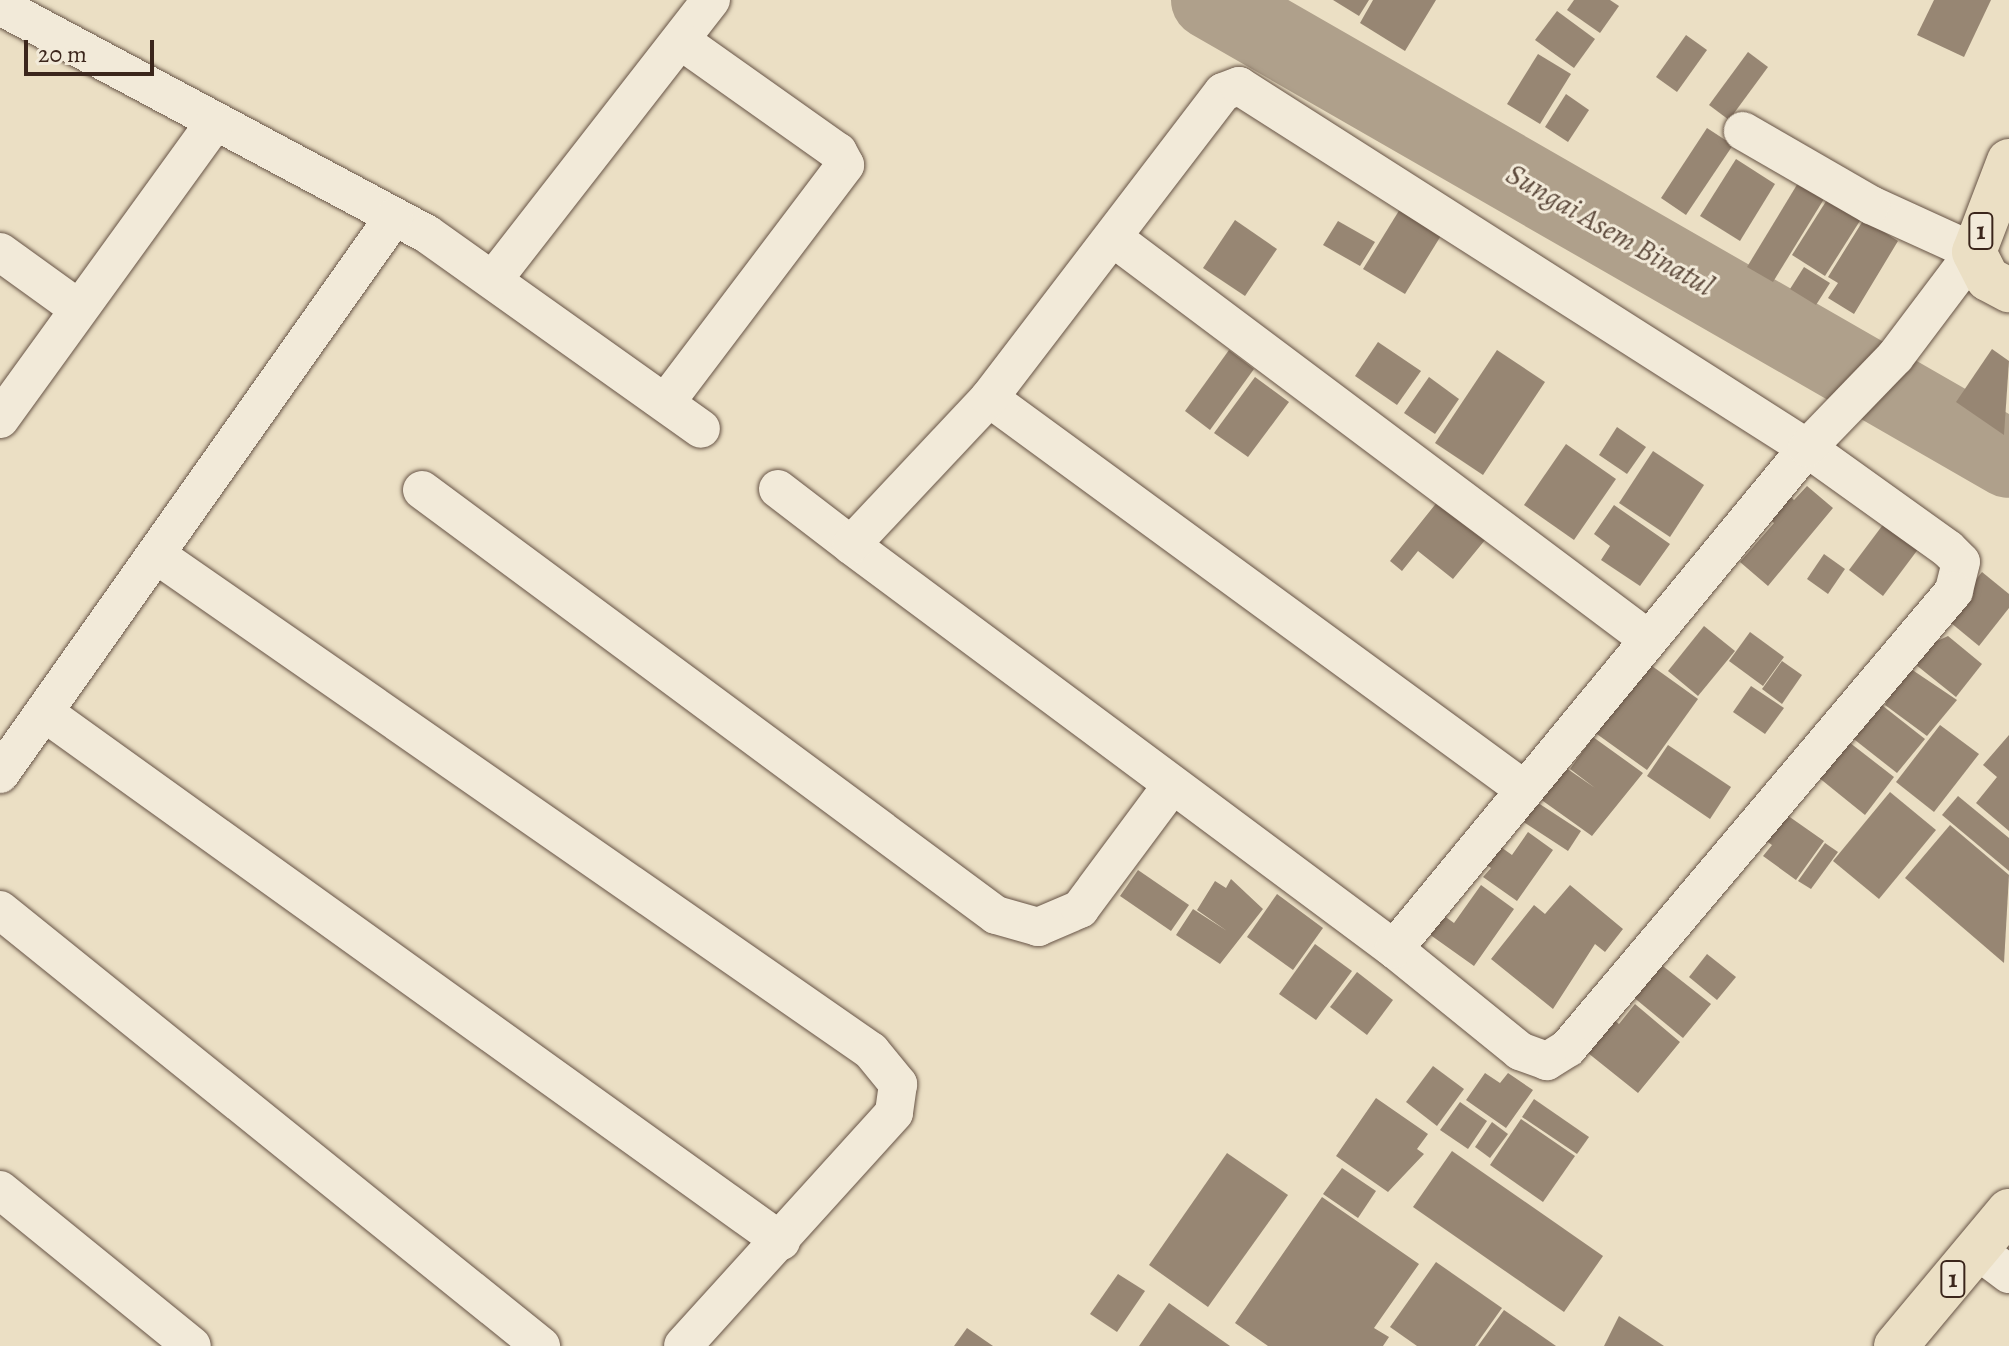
<!DOCTYPE html>
<style>
body{margin:0}
#map{position:relative;width:2009px;height:1346px;overflow:hidden;background:#ebdfc4;font-family:Alegreya,serif}
div>[style]{position:absolute}
[style*='--x']{left:calc(var(--x)*1px);top:calc(var(--y)*1px);width:calc(var(--w)*1px);rotate:calc(var(--a)*1deg)}
.river>*{height:78px;margin:-39px;padding:0 39px;transform-origin:39px;border-radius:39px;background:#afa08b}
.building>*{inset:0;background:#978673}
.roads{filter:drop-shadow(0 0 2px #675446) drop-shadow(0 0 2px #675446)}
.minor>*{height:38px;margin:-19px;padding:0 19px;transform-origin:19px;border-radius:19px;background:#f2ead9}
.trunk>*{height:44px;margin:-22px;padding:0 22px;transform-origin:22px;border-radius:22px;background:#ebdfc4}
span{translate:-50% -50%;white-space:nowrap;text-align:center;line-height:1.15;-webkit-text-stroke:6px #f2ead9;paint-order:stroke}
.shield-label span{padding:2px 6px;background:#f2ead9;border:2px solid;border-radius:6px;-webkit-text-stroke-width:0}
.shield-label{font-size:26px;color:#3b261c;font-weight:700}
.water-label{font-size:30px;color:#5e4b3d;font-style:italic}
.scale{position:absolute;left:24px;top:40px;width:130px;height:36px;box-sizing:border-box;border:4px solid #3b261c;border-top:0;padding-left:10px;font-size:24px;line-height:28px;white-space:nowrap;color:#3b261c;-webkit-text-stroke:6px #f2ead9;paint-order:stroke}
</style>
<div id="map">
<div class="river">
<div style="--x:1210;--y:0;--w:921;--a:29.88"></div>
</div>
<div class="building">
<div style="clip-path:polygon(1333px 0,1369px 0,1359px 16px)"></div>
<div style="clip-path:polygon(1373px 0,1436px 0,1405px 51px,1360px 23px)"></div>
<div style="clip-path:polygon(1574px 0,1610px 0,1619px 6px,1600px 33px,1567px 10px)"></div>
<div style="clip-path:polygon(1934px 0,1991px 0,1964px 57px,1917px 35px)"></div>
<div style="clip-path:polygon(1557px 11px,1595px 39px,1574px 68px,1535px 40px)"></div>
<div style="clip-path:polygon(1686px 35px,1707px 50px,1677px 92px,1656px 77px)"></div>
<div style="clip-path:polygon(1748px 52px,1768px 67px,1729px 120px,1709px 105px)"></div>
<div style="clip-path:polygon(1538px 54px,1571px 74px,1540px 124px,1507px 104px)"></div>
<div style="clip-path:polygon(1566px 94px,1589px 110px,1568px 142px,1545px 127px)"></div>
<div style="clip-path:polygon(1707px 128px,1733px 145px,1686px 215px,1661px 198px)"></div>
<div style="clip-path:polygon(1736px 159px,1775px 184px,1740px 241px,1700px 216px)"></div>
<div style="clip-path:polygon(1798px 183px,1824px 199px,1773px 282px,1747px 267px)"></div>
<div style="clip-path:polygon(1830px 195px,1863px 216px,1825px 276px,1792px 255px)"></div>
<div style="clip-path:polygon(1400px 209px,1442px 234px,1405px 294px,1363px 269px)"></div>
<div style="clip-path:polygon(1864px 219px,1898px 241px,1854px 314px,1828px 298px,1838px 283px,1828px 277px)"></div>
<div style="clip-path:polygon(1235px 220px,1277px 249px,1245px 296px,1203px 268px)"></div>
<div style="clip-path:polygon(1338px 221px,1375px 242px,1360px 266px,1323px 245px)"></div>
<div style="clip-path:polygon(1804px 267px,1830px 283px,1816px 305px,1790px 289px)"></div>
<div style="clip-path:polygon(1378px 342px,1421px 371px,1397px 405px,1355px 376px)"></div>
<div style="clip-path:polygon(1992px 349px,2009px 361px,2004px 435px,1956px 402px)"></div>
<div style="clip-path:polygon(1229px 350px,1254px 369px,1210px 430px,1185px 411px)"></div>
<div style="clip-path:polygon(1497px 350px,1545px 382px,1483px 475px,1435px 443px)"></div>
<div style="clip-path:polygon(1255px 377px,1289px 402px,1248px 457px,1214px 433px)"></div>
<div style="clip-path:polygon(1429px 377px,1459px 399px,1435px 434px,1404px 413px)"></div>
<div style="clip-path:polygon(1617px 427px,1646px 447px,1627px 474px,1599px 455px)"></div>
<div style="clip-path:polygon(1566px 444px,1616px 479px,1574px 540px,1524px 505px)"></div>
<div style="clip-path:polygon(1653px 451px,1704px 485px,1670px 537px,1619px 503px)"></div>
<div style="clip-path:polygon(1807px 486px,1833px 508px,1768px 586px,1740px 562px,1774px 523px,1767px 517px,1787px 493px,1794px 500px)"></div>
<div style="clip-path:polygon(1442px 496px,1490px 534px,1453px 579px,1418px 551px,1402px 571px,1390px 561px)"></div>
<div style="clip-path:polygon(1614px 505px,1670px 544px,1640px 586px,1601px 560px,1610px 546px,1594px 534px)"></div>
<div style="clip-path:polygon(1891px 514px,1925px 540px,1883px 596px,1849px 570px)"></div>
<div style="clip-path:polygon(1824px 554px,1845px 569px,1828px 594px,1807px 579px)"></div>
<div style="clip-path:polygon(1982px 572px,2009px 594px,2009px 608px,1979px 646px,1945px 618px)"></div>
<div style="clip-path:polygon(1704px 626px,1735px 651px,1698px 696px,1668px 671px)"></div>
<div style="clip-path:polygon(1750px 632px,1784px 657px,1763px 686px,1729px 661px)"></div>
<div style="clip-path:polygon(1948px 636px,1982px 664px,1956px 697px,1905px 656px)"></div>
<div style="clip-path:polygon(1645px 661px,1698px 699px,1647px 770px,1594px 732px)"></div>
<div style="clip-path:polygon(1782px 661px,1802px 675px,1782px 704px,1762px 689px)"></div>
<div style="clip-path:polygon(1905px 665px,1957px 700px,1927px 736px,1885px 705px)"></div>
<div style="clip-path:polygon(1751px 686px,1784px 708px,1765px 734px,1733px 712px)"></div>
<div style="clip-path:polygon(1869px 695px,1925px 739px,1897px 773px,1841px 729px)"></div>
<div style="clip-path:polygon(1940px 725px,1979px 754px,1934px 812px,1896px 782px)"></div>
<div style="clip-path:polygon(2009px 735px,2009px 831px,1976px 803px,1997px 777px,1983px 765px)"></div>
<div style="clip-path:polygon(1593px 737px,1643px 773px,1592px 836px,1536px 796px,1559px 763px,1595px 788px,1570px 769px)"></div>
<div style="clip-path:polygon(1845px 739px,1894px 777px,1865px 815px,1818px 777px)"></div>
<div style="clip-path:polygon(1668px 745px,1731px 787px,1710px 819px,1647px 776px)"></div>
<div style="clip-path:polygon(1890px 792px,1936px 830px,1879px 899px,1833px 861px)"></div>
<div style="clip-path:polygon(1958px 796px,2009px 838px,2009px 871px,1942px 815px)"></div>
<div style="clip-path:polygon(1529px 797px,1581px 831px,1568px 851px,1516px 817px)"></div>
<div style="clip-path:polygon(1774px 806px,1824px 841px,1796px 880px,1763px 856px,1772px 845px,1758px 835px)"></div>
<div style="clip-path:polygon(1950px 825px,2009px 875px,2004px 963px,1905px 878px)"></div>
<div style="clip-path:polygon(1528px 832px,1553px 850px,1517px 901px,1483px 877px,1491px 868px,1478px 858px,1491px 840px,1512px 855px)"></div>
<div style="clip-path:polygon(1825px 843px,1838px 852px,1811px 889px,1798px 881px)"></div>
<div style="clip-path:polygon(1138px 870px,1189px 905px,1171px 931px,1120px 896px)"></div>
<div style="clip-path:polygon(1231px 879px,1263px 909px,1220px 964px,1176px 935px,1193px 909px,1227px 931px,1197px 910px,1215px 881px,1226px 888px)"></div>
<div style="clip-path:polygon(1481px 885px,1514px 909px,1474px 966px,1422px 929px,1436px 910px,1454px 923px)"></div>
<div style="clip-path:polygon(1570px 885px,1623px 929px,1605px 952px,1595px 944px,1553px 1009px,1491px 959px,1534px 905px,1545px 914px)"></div>
<div style="clip-path:polygon(1277px 894px,1323px 928px,1293px 970px,1247px 937px)"></div>
<div style="clip-path:polygon(1315px 944px,1352px 971px,1316px 1020px,1279px 994px)"></div>
<div style="clip-path:polygon(1707px 954px,1736px 977px,1717px 1000px,1689px 977px)"></div>
<div style="clip-path:polygon(1659px 963px,1711px 1004px,1683px 1038px,1632px 996px)"></div>
<div style="clip-path:polygon(1357px 972px,1393px 1000px,1367px 1035px,1330px 1007px)"></div>
<div style="clip-path:polygon(1635px 1004px,1680px 1042px,1638px 1093px,1578px 1045px,1605px 1012px,1619px 1024px)"></div>
<div style="clip-path:polygon(1433px 1066px,1464px 1089px,1437px 1126px,1406px 1102px)"></div>
<div style="clip-path:polygon(1485px 1073px,1500px 1083px,1508px 1073px,1533px 1090px,1506px 1128px,1466px 1100px)"></div>
<div style="clip-path:polygon(1376px 1098px,1428px 1134px,1417px 1149px,1424px 1154px,1388px 1192px,1336px 1156px)"></div>
<div style="clip-path:polygon(1534px 1099px,1589px 1137px,1577px 1154px,1522px 1117px)"></div>
<div style="clip-path:polygon(1460px 1102px,1487px 1121px,1468px 1149px,1440px 1130px)"></div>
<div style="clip-path:polygon(1521px 1119px,1575px 1156px,1543px 1202px,1490px 1165px)"></div>
<div style="clip-path:polygon(1492px 1122px,1508px 1134px,1490px 1158px,1475px 1147px)"></div>
<div style="clip-path:polygon(1452px 1151px,1603px 1256px,1564px 1312px,1413px 1207px)"></div>
<div style="clip-path:polygon(1227px 1153px,1288px 1195px,1208px 1307px,1149px 1265px)"></div>
<div style="clip-path:polygon(1342px 1168px,1376px 1191px,1358px 1218px,1323px 1194px)"></div>
<div style="clip-path:polygon(1322px 1197px,1419px 1264px,1374px 1328px,1389px 1337px,1383px 1346px,1268px 1346px,1235px 1323px)"></div>
<div style="clip-path:polygon(1436px 1262px,1502px 1308px,1475px 1346px,1417px 1346px,1390px 1327px)"></div>
<div style="clip-path:polygon(1118px 1274px,1145px 1291px,1117px 1332px,1090px 1314px)"></div>
<div style="clip-path:polygon(1169px 1303px,1230px 1346px,1139px 1346px)"></div>
<div style="clip-path:polygon(1504px 1310px,1556px 1346px,1478px 1346px)"></div>
<div style="clip-path:polygon(1619px 1316px,1664px 1346px,1604px 1346px)"></div>
<div style="clip-path:polygon(967px 1328px,993px 1346px,954px 1346px)"></div>
</div>
<div class="roads">
<div class="minor">
<div style="--x:0;--y:6;--w:484;--a:28.1"></div>
<div style="--x:427;--y:234;--w:336;--a:35.4"></div>
<div style="--x:1116;--y:240;--w:665;--a:36.87"></div>
<div style="--x:0;--y:252;--w:97;--a:35.8"></div>
<div style="--x:496;--y:276;--w:350;--a:-52.1"></div>
<div style="--x:989;--y:398;--w:664;--a:36.18"></div>
<div style="--x:666;--y:402;--w:297;--a:-52.9"></div>
<div style="--x:845;--y:165;--w:15;--a:-118"></div>
<div style="--x:838;--y:152;--w:192;--a:-144.7"></div>
<div style="--x:0;--y:419;--w:367;--a:-54.1"></div>
<div style="--x:778;--y:489;--w:92;--a:37.5"></div>
<div style="--x:422;--y:490;--w:714;--a:36.52"></div>
<div style="--x:996;--y:915;--w:44;--a:15.9"></div>
<div style="--x:1038;--y:927;--w:46;--a:-23.2"></div>
<div style="--x:1080;--y:909;--w:154;--a:-53.4"></div>
<div style="--x:158;--y:556;--w:868;--a:34.77"></div>
<div style="--x:871;--y:1051;--w:43;--a:50.7"></div>
<div style="--x:898;--y:1084;--w:29;--a:98"></div>
<div style="--x:894;--y:1113;--w:314;--a:132.2"></div>
<div style="--x:45;--y:713;--w:906;--a:35.66"></div>
<div style="--x:0;--y:774;--w:682;--a:-54.73"></div>
<div style="--x:0;--y:910;--w:695;--a:38.87"></div>
<div style="--x:1394;--y:949;--w:677;--a:-143.35"></div>
<div style="--x:851;--y:545;--w:202;--a:-46.8"></div>
<div style="--x:989;--y:398;--w:385;--a:-52.6"></div>
<div style="--x:1223;--y:92;--w:17;--a:-21"></div>
<div style="--x:1239;--y:86;--w:674;--a:32.51"></div>
<div style="--x:1807;--y:448;--w:173;--a:35.6"></div>
<div style="--x:1948;--y:549;--w:18;--a:45"></div>
<div style="--x:1961;--y:562;--w:30;--a:104"></div>
<div style="--x:1954;--y:591;--w:598;--a:130.19"></div>
<div style="--x:1568;--y:1048;--w:25;--a:148"></div>
<div style="--x:1547;--y:1061;--w:29;--a:-160"></div>
<div style="--x:1520;--y:1051;--w:162;--a:-141"></div>
<div style="--x:1394;--y:949;--w:649;--a:-50.5"></div>
<div style="--x:1807;--y:448;--w:127;--a:-46"></div>
<div style="--x:1895;--y:357;--w:131;--a:-53"></div>
<div style="--x:1974;--y:252;--w:113;--a:-155.5"></div>
<div style="--x:1871;--y:205;--w:148;--a:-150"></div>
<div style="--x:0;--y:1190;--w:247;--a:39.1"></div>
<div style="--x:1977;--y:1250;--w:40;--a:37"></div>
</div>
<div class="trunk">
<div style="--x:2009;--y:161;--w:97;--a:111"></div>
<div style="--x:1974;--y:252;--w:30;--a:63"></div>
<div style="--x:1988;--y:279;--w:24;--a:28"></div>
<div style="--x:1896;--y:1346;--w:176;--a:-50.1"></div>
</div>
</div>
<div class="shield-label">
<span style="left:1981px;top:231px">1</span>
<span style="left:1953px;top:1279px">1</span>
</div>
<div class="water-label">
<span style="left:1610px;top:230px;rotate:30deg">Sungai Asem Binatul</span>
</div>
<div class="scale">20 m</div>
</div>
